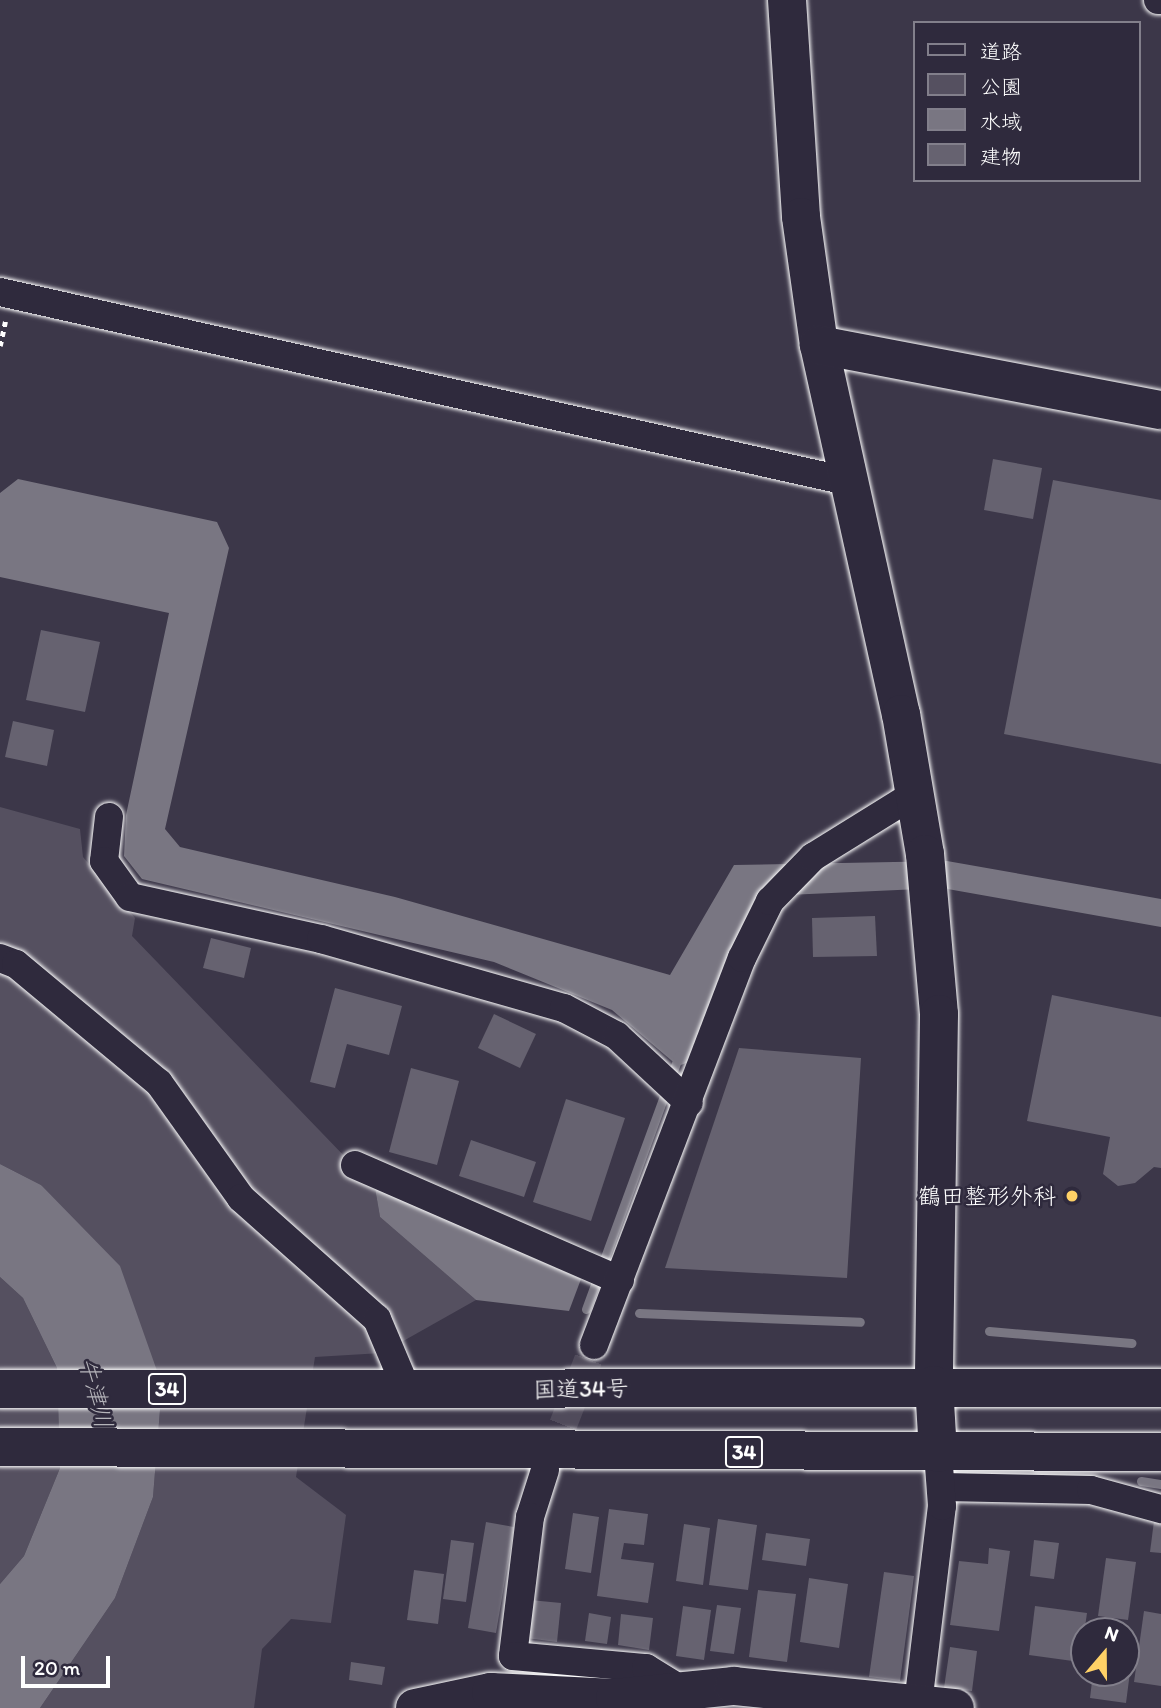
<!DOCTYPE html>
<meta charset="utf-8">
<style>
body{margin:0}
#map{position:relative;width:1161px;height:1708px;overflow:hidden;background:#3c3749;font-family:Itim,"Klee One",sans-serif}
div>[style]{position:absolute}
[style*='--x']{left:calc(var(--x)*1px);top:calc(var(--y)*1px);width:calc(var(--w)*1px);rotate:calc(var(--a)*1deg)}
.green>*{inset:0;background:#555060}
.water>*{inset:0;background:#797682}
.stream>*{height:9px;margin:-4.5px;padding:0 4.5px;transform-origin:4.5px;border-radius:4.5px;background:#797682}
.building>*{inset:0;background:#666270}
.street-tunnel>*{height:28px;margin-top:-14px;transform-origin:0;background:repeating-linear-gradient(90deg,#504b5b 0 28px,transparent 0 42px)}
.path>*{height:4.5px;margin-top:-2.25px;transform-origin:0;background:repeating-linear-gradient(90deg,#fff 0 5px,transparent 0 10px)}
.roads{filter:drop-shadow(0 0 2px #fff) drop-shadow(0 0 2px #fff)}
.street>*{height:28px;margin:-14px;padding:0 14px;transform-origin:14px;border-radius:14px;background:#2f2a3d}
.secondary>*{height:38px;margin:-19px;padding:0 19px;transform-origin:19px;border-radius:19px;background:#2f2a3d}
.highway>*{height:38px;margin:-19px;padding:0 19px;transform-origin:19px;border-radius:19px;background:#2f2a3d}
.dots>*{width:19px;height:19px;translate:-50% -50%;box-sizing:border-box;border:4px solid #2f2a3d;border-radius:50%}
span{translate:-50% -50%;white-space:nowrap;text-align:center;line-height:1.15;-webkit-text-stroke:5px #2f2a3d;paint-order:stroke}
.shield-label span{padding:2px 5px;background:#2f2a3d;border:2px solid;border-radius:5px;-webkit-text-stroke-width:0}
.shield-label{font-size:21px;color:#fff;font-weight:700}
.poi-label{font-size:23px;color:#fff}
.right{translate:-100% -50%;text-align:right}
.street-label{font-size:23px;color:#fff}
.water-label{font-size:24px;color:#b5b4ba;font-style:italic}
.legend{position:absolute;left:913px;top:21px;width:228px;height:161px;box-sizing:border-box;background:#2f2a3d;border:2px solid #827f8b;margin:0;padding:9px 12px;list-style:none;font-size:21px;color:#fff}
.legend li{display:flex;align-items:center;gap:14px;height:35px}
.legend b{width:35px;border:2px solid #827f8b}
.north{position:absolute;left:1070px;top:1617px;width:70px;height:70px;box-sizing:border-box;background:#2f2a3d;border:2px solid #827f8b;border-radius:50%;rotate:20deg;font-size:19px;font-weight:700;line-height:28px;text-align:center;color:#fff}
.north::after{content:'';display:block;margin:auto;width:24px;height:32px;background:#ffd166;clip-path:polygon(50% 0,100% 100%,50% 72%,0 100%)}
.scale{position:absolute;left:21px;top:1656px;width:89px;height:32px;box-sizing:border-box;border:4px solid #fff;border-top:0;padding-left:9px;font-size:21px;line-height:24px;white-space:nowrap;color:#fff;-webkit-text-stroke:5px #2f2a3d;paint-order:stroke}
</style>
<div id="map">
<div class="green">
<div style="clip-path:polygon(0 807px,80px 829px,83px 857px,135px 918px,132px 936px,375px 1188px,380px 1217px,476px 1300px,382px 1353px,315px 1357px,296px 1477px,346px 1515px,331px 1623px,291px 1619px,262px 1649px,254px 1708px,40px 1708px,115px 1598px,153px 1497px,162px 1385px,41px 1185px,0 1164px)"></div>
<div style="clip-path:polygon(0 1277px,23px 1298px,57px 1368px,60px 1468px,24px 1556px,0 1584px)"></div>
</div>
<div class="water">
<div style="clip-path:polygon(18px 479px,217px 522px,229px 548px,165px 829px,180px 847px,395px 897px,670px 975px,734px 865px,947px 861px,1161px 899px,1161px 927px,942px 888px,765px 896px,689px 1062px,678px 1066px,612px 1010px,494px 962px,142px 879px,124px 856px,126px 815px,169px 613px,0 577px,0 493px)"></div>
<div style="clip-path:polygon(0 1164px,41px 1185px,120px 1266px,162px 1385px,153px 1497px,115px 1598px,40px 1708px,0 1708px,0 1584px,24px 1556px,60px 1468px,57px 1368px,23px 1298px,0 1277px)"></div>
<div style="clip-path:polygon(375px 1188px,581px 1279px,569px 1311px,476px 1300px,380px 1217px)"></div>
</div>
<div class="stream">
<div style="--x:586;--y:1309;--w:270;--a:-69.9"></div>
<div style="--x:639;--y:1313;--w:221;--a:2.3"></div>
<div style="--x:989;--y:1331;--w:143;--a:4.8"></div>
<div style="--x:1141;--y:1481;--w:20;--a:9"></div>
</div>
<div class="building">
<div style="clip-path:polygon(993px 459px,1042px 468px,1033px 519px,984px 510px)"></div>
<div style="clip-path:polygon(1053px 480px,1161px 500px,1161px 764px,1004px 734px)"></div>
<div style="clip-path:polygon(41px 630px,100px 642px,85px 712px,26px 700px)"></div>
<div style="clip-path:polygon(13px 721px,54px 730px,47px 766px,5px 757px)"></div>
<div style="clip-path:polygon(875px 916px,877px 956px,813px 957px,812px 918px)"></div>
<div style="clip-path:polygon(211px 938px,251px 948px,244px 978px,203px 968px)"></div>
<div style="clip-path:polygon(335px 988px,402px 1006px,389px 1055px,347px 1044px,335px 1088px,310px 1082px)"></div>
<div style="clip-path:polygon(1052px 995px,1161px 1017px,1161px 1168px,1154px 1167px,1135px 1183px,1118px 1186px,1103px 1174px,1110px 1137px,1027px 1121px)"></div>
<div style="clip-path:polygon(494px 1014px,536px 1034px,520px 1068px,478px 1048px)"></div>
<div style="clip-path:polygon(739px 1048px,861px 1058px,847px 1278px,665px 1268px)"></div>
<div style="clip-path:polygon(411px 1068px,459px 1081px,437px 1165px,389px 1152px)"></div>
<div style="clip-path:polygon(566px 1099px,625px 1118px,591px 1221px,533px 1202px)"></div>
<div style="clip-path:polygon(471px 1140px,536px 1162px,524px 1197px,459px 1176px)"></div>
<div style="clip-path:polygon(609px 1509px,648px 1514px,644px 1545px,624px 1543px,621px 1559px,654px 1563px,648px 1603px,597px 1596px)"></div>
<div style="clip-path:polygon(573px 1513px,599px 1517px,591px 1573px,565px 1569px)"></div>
<div style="clip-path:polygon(718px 1519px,757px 1525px,748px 1590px,709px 1585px)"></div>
<div style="clip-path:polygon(1154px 1521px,1161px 1522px,1161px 1553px,1150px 1552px)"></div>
<div style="clip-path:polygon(486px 1522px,514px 1527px,496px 1633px,468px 1628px)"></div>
<div style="clip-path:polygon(684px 1524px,710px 1528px,703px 1585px,676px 1581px)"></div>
<div style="clip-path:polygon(766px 1533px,810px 1539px,806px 1566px,762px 1560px)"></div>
<div style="clip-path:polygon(451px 1540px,474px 1543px,466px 1602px,443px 1599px)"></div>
<div style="clip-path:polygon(1034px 1540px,1059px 1543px,1054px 1579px,1030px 1576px)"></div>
<div style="clip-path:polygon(989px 1548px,1010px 1551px,999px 1631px,950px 1625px,959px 1561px,988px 1564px)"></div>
<div style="clip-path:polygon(1106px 1558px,1136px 1562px,1128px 1620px,1098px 1616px)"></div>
<div style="clip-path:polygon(414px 1570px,444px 1574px,438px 1624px,407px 1620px)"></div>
<div style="clip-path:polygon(884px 1572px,914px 1576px,900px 1681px,869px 1677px)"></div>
<div style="clip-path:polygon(809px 1578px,848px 1584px,839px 1648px,800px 1642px)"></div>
<div style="clip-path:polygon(758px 1590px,796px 1594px,787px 1662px,749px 1657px)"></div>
<div style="clip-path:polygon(530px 1600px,561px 1603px,557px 1642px,526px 1638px)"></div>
<div style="clip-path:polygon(717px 1605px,741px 1608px,734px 1654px,710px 1651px)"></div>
<div style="clip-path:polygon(683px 1606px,711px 1610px,704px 1660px,676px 1656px)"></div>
<div style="clip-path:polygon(1035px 1606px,1087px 1613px,1080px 1662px,1029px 1655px)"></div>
<div style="clip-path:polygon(1144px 1611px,1161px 1614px,1161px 1686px,1134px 1682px)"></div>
<div style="clip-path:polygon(589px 1613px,611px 1617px,607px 1644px,585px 1641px)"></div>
<div style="clip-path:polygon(621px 1614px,653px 1618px,649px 1650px,618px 1645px)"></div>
<div style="clip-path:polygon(950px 1647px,977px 1651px,972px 1691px,944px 1688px)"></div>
<div style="clip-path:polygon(1126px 1648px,1133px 1649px,1126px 1703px,1090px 1698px,1093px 1673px,1126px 1673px)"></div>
<div style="clip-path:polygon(351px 1662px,385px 1667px,382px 1685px,349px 1680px)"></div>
</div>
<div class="street-tunnel">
<div style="--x:548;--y:1464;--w:128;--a:-68.9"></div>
</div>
<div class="path">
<div style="--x:0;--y:346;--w:25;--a:-78"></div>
</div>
<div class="roads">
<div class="street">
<div style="--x:1158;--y:0;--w:3;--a:0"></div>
<div style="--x:0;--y:292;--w:868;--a:12.58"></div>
<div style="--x:109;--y:817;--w:44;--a:96.5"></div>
<div style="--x:104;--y:861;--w:44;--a:54.2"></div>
<div style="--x:130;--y:897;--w:196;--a:12.4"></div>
<div style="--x:321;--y:939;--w:253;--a:15.9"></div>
<div style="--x:564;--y:1008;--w:60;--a:27.8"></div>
<div style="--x:617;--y:1036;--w:98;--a:42.9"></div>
<div style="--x:0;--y:958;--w:17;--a:21"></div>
<div style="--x:16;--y:964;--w:186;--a:39.8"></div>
<div style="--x:159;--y:1083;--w:141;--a:54.5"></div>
<div style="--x:241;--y:1198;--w:182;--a:41.7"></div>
<div style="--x:377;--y:1319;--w:77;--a:67.1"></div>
<div style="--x:355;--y:1165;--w:289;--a:23.5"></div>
<div style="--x:594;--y:1345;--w:414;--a:-69.1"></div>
<div style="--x:742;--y:958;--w:64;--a:-63.8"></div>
<div style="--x:770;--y:901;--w:62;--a:-45.7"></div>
<div style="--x:813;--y:857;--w:118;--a:-31.8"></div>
<div style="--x:545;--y:1470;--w:49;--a:107.7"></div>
<div style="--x:530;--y:1517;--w:140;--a:97"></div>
<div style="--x:513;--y:1656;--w:134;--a:5.2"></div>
<div style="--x:646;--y:1668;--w:52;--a:31.5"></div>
<div style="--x:943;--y:1487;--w:148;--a:1.2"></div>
<div style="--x:1091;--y:1490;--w:73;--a:15.2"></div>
<div style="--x:918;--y:1704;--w:199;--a:-83.1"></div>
<div style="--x:942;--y:1506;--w:53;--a:-94.3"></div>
</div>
<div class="secondary">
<div style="--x:787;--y:0;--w:217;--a:86.3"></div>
<div style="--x:801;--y:217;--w:129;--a:82"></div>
<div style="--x:819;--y:345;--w:378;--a:77.5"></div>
<div style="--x:901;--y:714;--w:142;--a:80.3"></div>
<div style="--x:925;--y:854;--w:161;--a:85"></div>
<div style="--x:939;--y:1014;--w:371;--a:90.8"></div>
<div style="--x:934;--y:1385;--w:68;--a:86.6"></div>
<div style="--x:819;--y:345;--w:348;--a:10.8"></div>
<div style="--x:415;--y:1708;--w:78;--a:-11.9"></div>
<div style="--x:491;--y:1692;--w:124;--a:2.8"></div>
<div style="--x:615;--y:1698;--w:120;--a:-5.8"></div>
<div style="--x:734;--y:1686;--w:222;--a:5.7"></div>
</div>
<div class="highway">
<div style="--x:0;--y:1389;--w:1161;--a:-0.05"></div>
<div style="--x:0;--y:1447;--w:1161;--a:0.25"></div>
</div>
</div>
<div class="dots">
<div style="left:1072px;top:1196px;background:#ffd166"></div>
</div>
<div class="shield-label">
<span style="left:167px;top:1389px">34</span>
<span style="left:744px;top:1452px">34</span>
</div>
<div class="poi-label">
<span class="right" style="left:1056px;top:1196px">鶴田整形外科</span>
</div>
<div class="street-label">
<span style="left:581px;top:1389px;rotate:-1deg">国道34号</span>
</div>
<div class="water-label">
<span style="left:96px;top:1393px;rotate:76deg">牛津川</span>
</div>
<ul class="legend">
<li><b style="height:9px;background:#2f2a3d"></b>道路</li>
<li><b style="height:19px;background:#555060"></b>公園</li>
<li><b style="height:19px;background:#797682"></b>水域</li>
<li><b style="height:19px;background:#666270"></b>建物</li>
</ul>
<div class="north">N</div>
<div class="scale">20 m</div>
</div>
